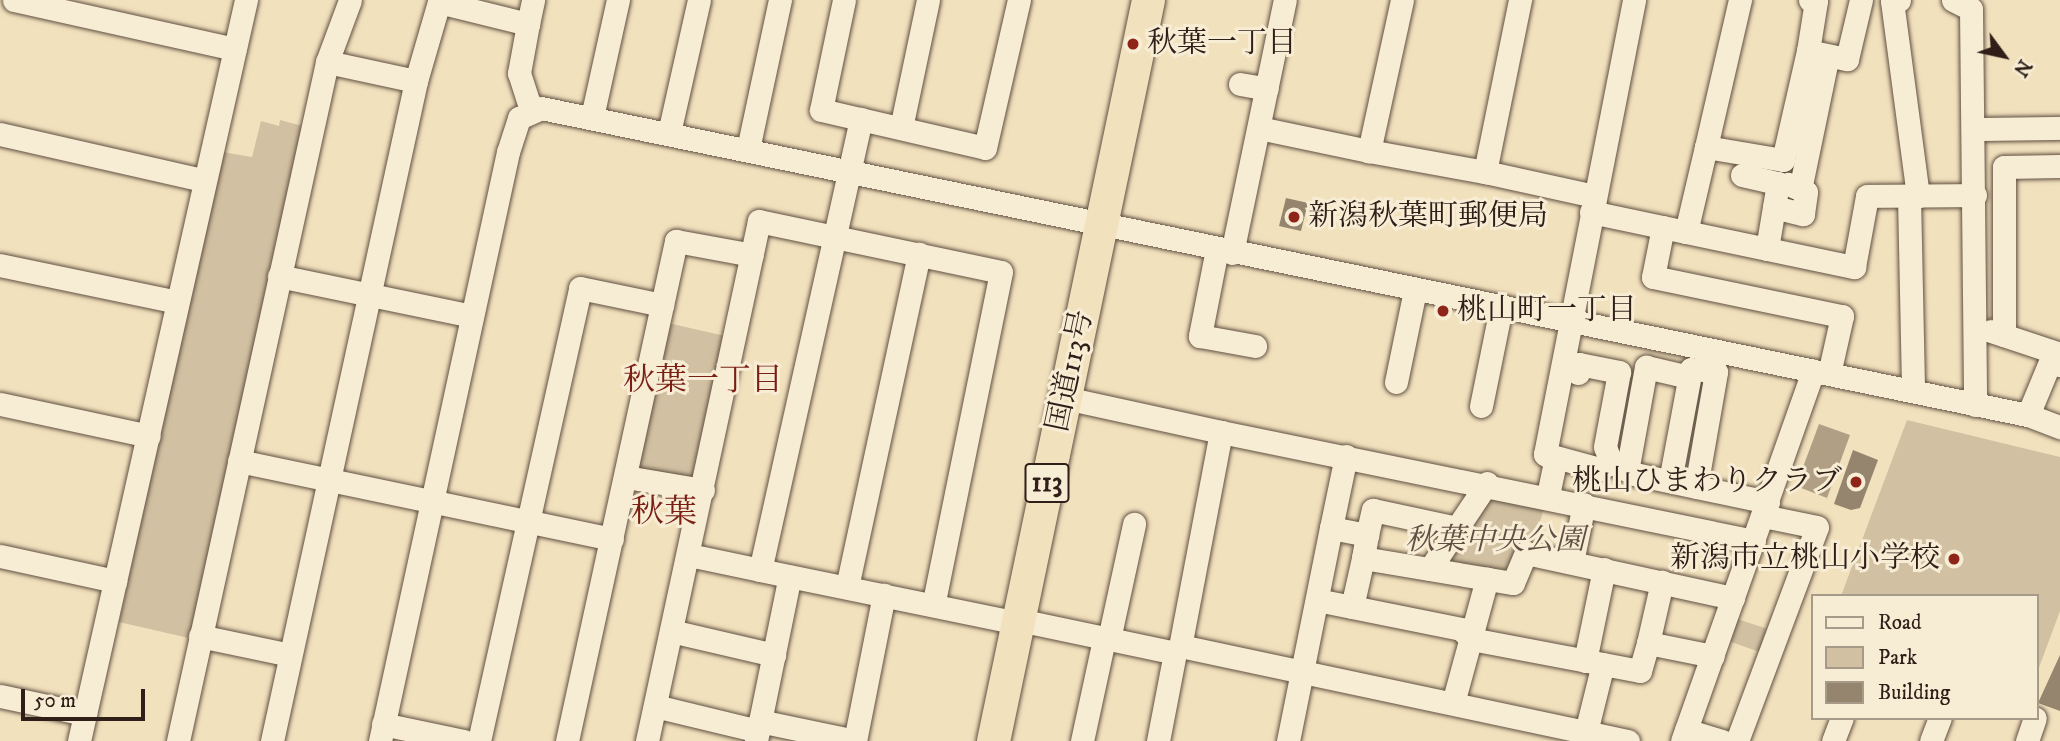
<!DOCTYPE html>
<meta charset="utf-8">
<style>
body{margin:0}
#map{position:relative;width:2060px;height:741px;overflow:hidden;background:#f2e1bd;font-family:"IM FELL DW Pica","Noto Serif JP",serif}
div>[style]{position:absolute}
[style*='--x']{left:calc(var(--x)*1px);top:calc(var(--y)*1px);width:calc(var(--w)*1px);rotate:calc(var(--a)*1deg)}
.green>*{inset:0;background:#d1c0a1}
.water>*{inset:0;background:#b09f85}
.building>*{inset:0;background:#95846e}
.roads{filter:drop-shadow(0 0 2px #605042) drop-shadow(0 0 2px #605042)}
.minor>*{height:23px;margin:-11.5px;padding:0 11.5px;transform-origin:11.5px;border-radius:11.5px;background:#f7ecd4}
.highway>*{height:33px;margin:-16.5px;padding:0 16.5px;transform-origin:16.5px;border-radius:16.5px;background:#f2e1bd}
.dots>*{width:19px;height:19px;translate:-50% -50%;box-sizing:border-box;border:4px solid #f7ecd4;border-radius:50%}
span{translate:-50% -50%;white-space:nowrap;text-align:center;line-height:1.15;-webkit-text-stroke:6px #f7ecd4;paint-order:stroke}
.shield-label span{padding:2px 5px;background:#f7ecd4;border:2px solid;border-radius:5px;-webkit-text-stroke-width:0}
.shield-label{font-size:28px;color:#301f19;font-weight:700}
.poi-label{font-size:30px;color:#301f19}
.left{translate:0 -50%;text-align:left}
.right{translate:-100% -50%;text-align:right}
.street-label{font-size:30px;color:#301f19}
.park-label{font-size:30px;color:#604f42;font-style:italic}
.neighbourhood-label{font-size:32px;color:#7a1f14}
.quarter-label{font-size:33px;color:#7a1f14}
.legend{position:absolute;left:1811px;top:594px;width:228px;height:126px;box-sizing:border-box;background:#f7ecd4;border:2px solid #a79a89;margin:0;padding:9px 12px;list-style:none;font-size:21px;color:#301f19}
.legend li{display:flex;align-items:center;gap:14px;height:35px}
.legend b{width:35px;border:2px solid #a79a89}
.north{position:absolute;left:1969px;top:21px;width:70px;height:70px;-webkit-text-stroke:5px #f7ecd4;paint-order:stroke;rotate:123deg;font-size:19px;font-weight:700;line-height:28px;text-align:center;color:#301f19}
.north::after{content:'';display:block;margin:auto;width:24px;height:32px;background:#301f19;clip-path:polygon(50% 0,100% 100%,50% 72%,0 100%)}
.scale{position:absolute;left:21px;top:689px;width:124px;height:32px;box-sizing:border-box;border:4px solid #301f19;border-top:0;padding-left:9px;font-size:21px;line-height:24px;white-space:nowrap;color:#301f19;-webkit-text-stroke:5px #f7ecd4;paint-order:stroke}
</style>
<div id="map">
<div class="green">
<div style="clip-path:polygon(280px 120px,306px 127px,193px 639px,119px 622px,222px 152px,252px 157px,261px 121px,279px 126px)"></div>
<div style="clip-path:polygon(659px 321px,734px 338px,703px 490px,626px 477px)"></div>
<div style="clip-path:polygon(1907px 420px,2060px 457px,2060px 611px,2037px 673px,2037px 596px,1841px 596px)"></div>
<div style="clip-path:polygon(1488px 486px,1547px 497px,1530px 558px,1515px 583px,1434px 568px)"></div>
<div style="clip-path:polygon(1728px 616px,1777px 632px,1768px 655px,1720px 638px)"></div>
</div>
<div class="water">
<div style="clip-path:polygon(1819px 424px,1850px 435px,1827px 498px,1796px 486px)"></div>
</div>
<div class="building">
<div style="clip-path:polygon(1286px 198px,1308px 203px,1301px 231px,1279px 226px)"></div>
<div style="clip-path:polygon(1853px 450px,1878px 460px,1860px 508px,1851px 510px,1834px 504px)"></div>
<div style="clip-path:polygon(2060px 655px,2060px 711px,2038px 703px)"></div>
</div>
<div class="roads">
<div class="minor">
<div style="--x:14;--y:0;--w:226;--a:12.5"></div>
<div style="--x:844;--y:0;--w:112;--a:101.8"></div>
<div style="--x:821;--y:110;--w:168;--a:13"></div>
<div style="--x:985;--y:148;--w:152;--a:-77.1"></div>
<div style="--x:1402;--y:0;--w:155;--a:102.3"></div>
<div style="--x:1369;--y:151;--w:118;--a:10.3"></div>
<div style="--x:1485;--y:172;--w:176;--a:-78.5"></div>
<div style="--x:1899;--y:0;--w:7;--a:172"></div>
<div style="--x:1892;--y:1;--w:197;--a:82.4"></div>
<div style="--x:1953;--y:0;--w:20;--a:27"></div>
<div style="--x:1971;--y:9;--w:396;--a:89.4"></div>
<div style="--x:528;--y:24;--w:25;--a:-78"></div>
<div style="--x:1808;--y:51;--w:51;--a:-80.9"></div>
<div style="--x:1816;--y:1;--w:6;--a:-171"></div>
<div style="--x:327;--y:62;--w:91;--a:12.1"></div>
<div style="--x:1240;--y:84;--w:27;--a:10"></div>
<div style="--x:592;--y:117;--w:120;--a:-77.5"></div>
<div style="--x:861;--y:119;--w:462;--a:102.6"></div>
<div style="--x:760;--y:570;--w:263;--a:11.6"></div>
<div style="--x:901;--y:128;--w:131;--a:-78.1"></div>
<div style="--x:1259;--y:128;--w:112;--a:11.8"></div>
<div style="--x:1975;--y:129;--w:85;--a:-0.7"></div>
<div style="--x:669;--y:133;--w:136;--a:-77.3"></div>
<div style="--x:0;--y:134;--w:208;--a:12.8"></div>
<div style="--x:1706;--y:147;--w:151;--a:-77"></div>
<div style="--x:748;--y:149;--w:152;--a:-77.9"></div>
<div style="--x:1485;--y:172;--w:112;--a:12.4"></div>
<div style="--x:1742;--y:175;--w:37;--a:13"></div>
<div style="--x:1778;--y:183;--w:67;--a:99.5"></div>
<div style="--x:1801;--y:185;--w:124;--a:-78.3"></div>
<div style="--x:1826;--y:64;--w:20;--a:-169"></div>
<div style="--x:1909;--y:196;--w:195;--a:88.8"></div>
<div style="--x:1774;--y:207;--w:30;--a:14"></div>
<div style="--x:1803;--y:214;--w:22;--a:-82"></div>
<div style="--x:1806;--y:192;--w:20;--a:-156"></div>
<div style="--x:1591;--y:212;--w:97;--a:11.9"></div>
<div style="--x:1686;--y:232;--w:87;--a:-76.8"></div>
<div style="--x:1706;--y:147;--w:78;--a:9.6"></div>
<div style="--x:1783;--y:160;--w:112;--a:-77.1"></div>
<div style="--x:1808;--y:51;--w:40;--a:12"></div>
<div style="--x:1847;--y:59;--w:61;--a:-76.7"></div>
<div style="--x:1663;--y:227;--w:51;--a:101.3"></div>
<div style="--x:1653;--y:277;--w:193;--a:11.7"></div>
<div style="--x:1842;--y:316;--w:59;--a:102.6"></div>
<div style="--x:1686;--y:232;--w:172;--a:11.8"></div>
<div style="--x:1854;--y:267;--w:72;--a:-79.6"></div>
<div style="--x:1867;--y:196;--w:108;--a:-0.5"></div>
<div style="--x:1217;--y:249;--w:89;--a:101.1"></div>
<div style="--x:1200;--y:336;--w:56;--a:10.3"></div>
<div style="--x:1232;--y:253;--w:258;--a:-78.2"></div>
<div style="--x:0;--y:265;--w:181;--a:11.8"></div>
<div style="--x:279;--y:276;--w:197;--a:11.7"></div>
<div style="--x:1991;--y:331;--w:73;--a:18.4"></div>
<div style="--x:2004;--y:335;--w:168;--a:-90"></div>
<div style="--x:2004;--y:167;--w:56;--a:-1"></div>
<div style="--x:1578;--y:373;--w:9;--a:-84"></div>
<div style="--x:1579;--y:364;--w:41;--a:11.3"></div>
<div style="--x:1619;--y:372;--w:76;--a:100.6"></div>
<div style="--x:1605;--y:447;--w:16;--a:68"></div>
<div style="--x:1396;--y:382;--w:94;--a:-78.3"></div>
<div style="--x:1065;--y:398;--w:160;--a:12.3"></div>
<div style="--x:1221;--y:432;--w:218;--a:100.8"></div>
<div style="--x:1180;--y:646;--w:458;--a:12"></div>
<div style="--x:0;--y:404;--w:152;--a:12.1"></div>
<div style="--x:1481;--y:406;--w:100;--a:-78.5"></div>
<div style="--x:2028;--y:415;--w:57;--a:-67.5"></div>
<div style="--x:2050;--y:362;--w:10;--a:17"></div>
<div style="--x:1221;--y:432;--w:544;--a:11.56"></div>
<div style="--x:1545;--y:454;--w:57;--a:15.3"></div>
<div style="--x:1600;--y:469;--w:13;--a:-32"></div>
<div style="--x:1611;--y:462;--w:27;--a:27"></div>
<div style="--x:1635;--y:474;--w:136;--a:11.9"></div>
<div style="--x:1346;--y:456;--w:74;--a:101.8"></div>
<div style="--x:1331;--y:528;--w:37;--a:11"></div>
<div style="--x:1367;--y:535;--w:23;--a:100"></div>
<div style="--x:1363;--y:558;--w:152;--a:9.5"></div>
<div style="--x:1513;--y:583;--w:33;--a:-67"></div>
<div style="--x:1526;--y:553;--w:212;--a:12.3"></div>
<div style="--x:239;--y:461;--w:381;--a:11.8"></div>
<div style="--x:1628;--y:466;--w:101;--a:-79.7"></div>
<div style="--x:1646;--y:367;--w:44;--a:13.1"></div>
<div style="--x:626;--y:477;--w:78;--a:9.6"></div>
<div style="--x:1670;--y:481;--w:114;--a:-79.4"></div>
<div style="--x:1691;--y:369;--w:5;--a:11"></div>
<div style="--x:1696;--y:487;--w:117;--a:-80.1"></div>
<div style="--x:1716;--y:372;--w:12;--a:-171"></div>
<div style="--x:1704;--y:370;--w:21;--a:-79"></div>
<div style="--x:1548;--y:495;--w:35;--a:-78"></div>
<div style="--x:1555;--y:461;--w:12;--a:-145"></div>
<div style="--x:1545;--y:454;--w:463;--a:-78.9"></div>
<div style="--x:1367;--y:535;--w:26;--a:-77"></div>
<div style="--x:1373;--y:510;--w:86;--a:12.1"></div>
<div style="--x:1457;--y:528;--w:54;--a:-56.3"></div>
<div style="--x:689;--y:555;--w:73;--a:11.9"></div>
<div style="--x:0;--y:556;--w:118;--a:12.3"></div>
<div style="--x:1572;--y:562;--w:59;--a:-78.3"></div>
<div style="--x:1430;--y:569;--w:49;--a:-56.6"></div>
<div style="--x:847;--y:587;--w:341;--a:-77.8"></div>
<div style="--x:1317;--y:600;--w:147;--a:11.4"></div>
<div style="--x:1461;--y:629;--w:14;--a:45"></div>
<div style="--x:1471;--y:639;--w:172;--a:10.7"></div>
<div style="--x:1640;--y:671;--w:29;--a:-74"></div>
<div style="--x:1648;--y:643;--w:66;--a:11.3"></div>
<div style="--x:1352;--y:607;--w:50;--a:-77.3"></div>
<div style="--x:1019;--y:620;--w:159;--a:11.9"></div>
<div style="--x:1175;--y:653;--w:9;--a:-54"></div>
<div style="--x:671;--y:631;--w:106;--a:13.1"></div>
<div style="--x:200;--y:636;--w:92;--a:11.9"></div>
<div style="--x:1109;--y:639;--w:118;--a:-77.7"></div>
<div style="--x:1648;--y:643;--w:63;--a:-77.1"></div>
<div style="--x:1585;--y:661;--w:94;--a:-78.3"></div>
<div style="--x:0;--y:696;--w:87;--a:12"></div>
<div style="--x:1453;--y:703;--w:129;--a:-74.7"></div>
<div style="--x:655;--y:706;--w:106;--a:13.6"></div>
<div style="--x:760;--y:721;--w:97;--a:11.9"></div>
<div style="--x:383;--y:724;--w:83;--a:11.9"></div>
<div style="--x:1686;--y:730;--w:38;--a:17"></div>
<div style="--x:1586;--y:732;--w:70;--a:-76"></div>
<div style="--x:79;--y:741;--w:760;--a:-77.3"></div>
<div style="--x:178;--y:741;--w:695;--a:-77.62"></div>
<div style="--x:327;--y:62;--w:66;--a:-69.6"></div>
<div style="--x:272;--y:741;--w:676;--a:-77.69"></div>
<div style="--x:416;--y:81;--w:82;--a:-73.8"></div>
<div style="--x:439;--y:2;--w:92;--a:13.9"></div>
<div style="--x:528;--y:24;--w:50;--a:100.4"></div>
<div style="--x:519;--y:73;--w:39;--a:72"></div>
<div style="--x:380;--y:741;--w:603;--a:-77.74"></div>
<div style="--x:508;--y:152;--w:36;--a:-72"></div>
<div style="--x:519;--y:118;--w:24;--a:-24"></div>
<div style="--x:541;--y:108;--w:1518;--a:11.67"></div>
<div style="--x:2028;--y:415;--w:34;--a:21"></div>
<div style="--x:479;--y:741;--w:464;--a:-77.4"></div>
<div style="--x:580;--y:288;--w:84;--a:11.7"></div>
<div style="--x:567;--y:741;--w:512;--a:-77.7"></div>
<div style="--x:676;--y:241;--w:77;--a:10.4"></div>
<div style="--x:647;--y:741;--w:532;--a:-77.85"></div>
<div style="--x:759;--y:221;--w:247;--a:11.9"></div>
<div style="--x:1001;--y:272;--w:340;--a:101.5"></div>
<div style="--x:756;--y:741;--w:168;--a:-78.4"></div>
<div style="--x:855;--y:741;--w:149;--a:-78.8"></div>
<div style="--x:1082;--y:741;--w:104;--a:-77.8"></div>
<div style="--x:1158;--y:741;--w:90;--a:-79.1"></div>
<div style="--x:1288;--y:741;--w:217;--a:-78.6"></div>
<div style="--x:1682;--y:741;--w:393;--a:-70.5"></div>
<div style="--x:1737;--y:741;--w:228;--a:-69.5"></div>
<div style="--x:1817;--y:527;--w:55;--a:-168.5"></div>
<div style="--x:1833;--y:741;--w:25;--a:-69"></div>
<div style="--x:1931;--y:741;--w:25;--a:-69"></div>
<div style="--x:2027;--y:741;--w:24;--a:-71"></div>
</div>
<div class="highway">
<div style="--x:993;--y:741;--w:757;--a:-78.19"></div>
</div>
</div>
<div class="dots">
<div style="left:1133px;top:44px;background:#8f2418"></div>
<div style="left:1294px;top:217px;background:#8f2418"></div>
<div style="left:1443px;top:311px;background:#8f2418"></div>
<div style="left:1856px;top:482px;background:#8f2418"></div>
<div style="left:1954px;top:559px;background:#8f2418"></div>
</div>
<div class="shield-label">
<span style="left:1047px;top:483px">113</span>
</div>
<div class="poi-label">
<span class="left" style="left:1147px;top:44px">秋葉一丁目</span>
<span class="left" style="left:1308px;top:217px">新潟秋葉町郵便局</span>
<span class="left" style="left:1457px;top:311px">桃山町一丁目</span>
<span class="right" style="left:1842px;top:482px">桃山ひまわりクラブ</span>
<span class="right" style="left:1940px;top:559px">新潟市立桃山小学校</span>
</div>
<div class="street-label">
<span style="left:1071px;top:371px;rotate:-78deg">国道113号</span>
</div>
<div class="park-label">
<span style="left:1495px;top:541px">秋葉中央公園</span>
</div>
<div class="neighbourhood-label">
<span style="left:703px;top:381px">秋葉一丁目</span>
</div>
<div class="quarter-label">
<span style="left:664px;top:513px">秋葉</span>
</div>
<ul class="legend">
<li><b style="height:9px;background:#f7ecd4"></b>Road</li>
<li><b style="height:19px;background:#d1c0a1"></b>Park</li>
<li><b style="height:19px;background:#95846e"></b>Building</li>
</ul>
<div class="north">N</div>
<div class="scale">50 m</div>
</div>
